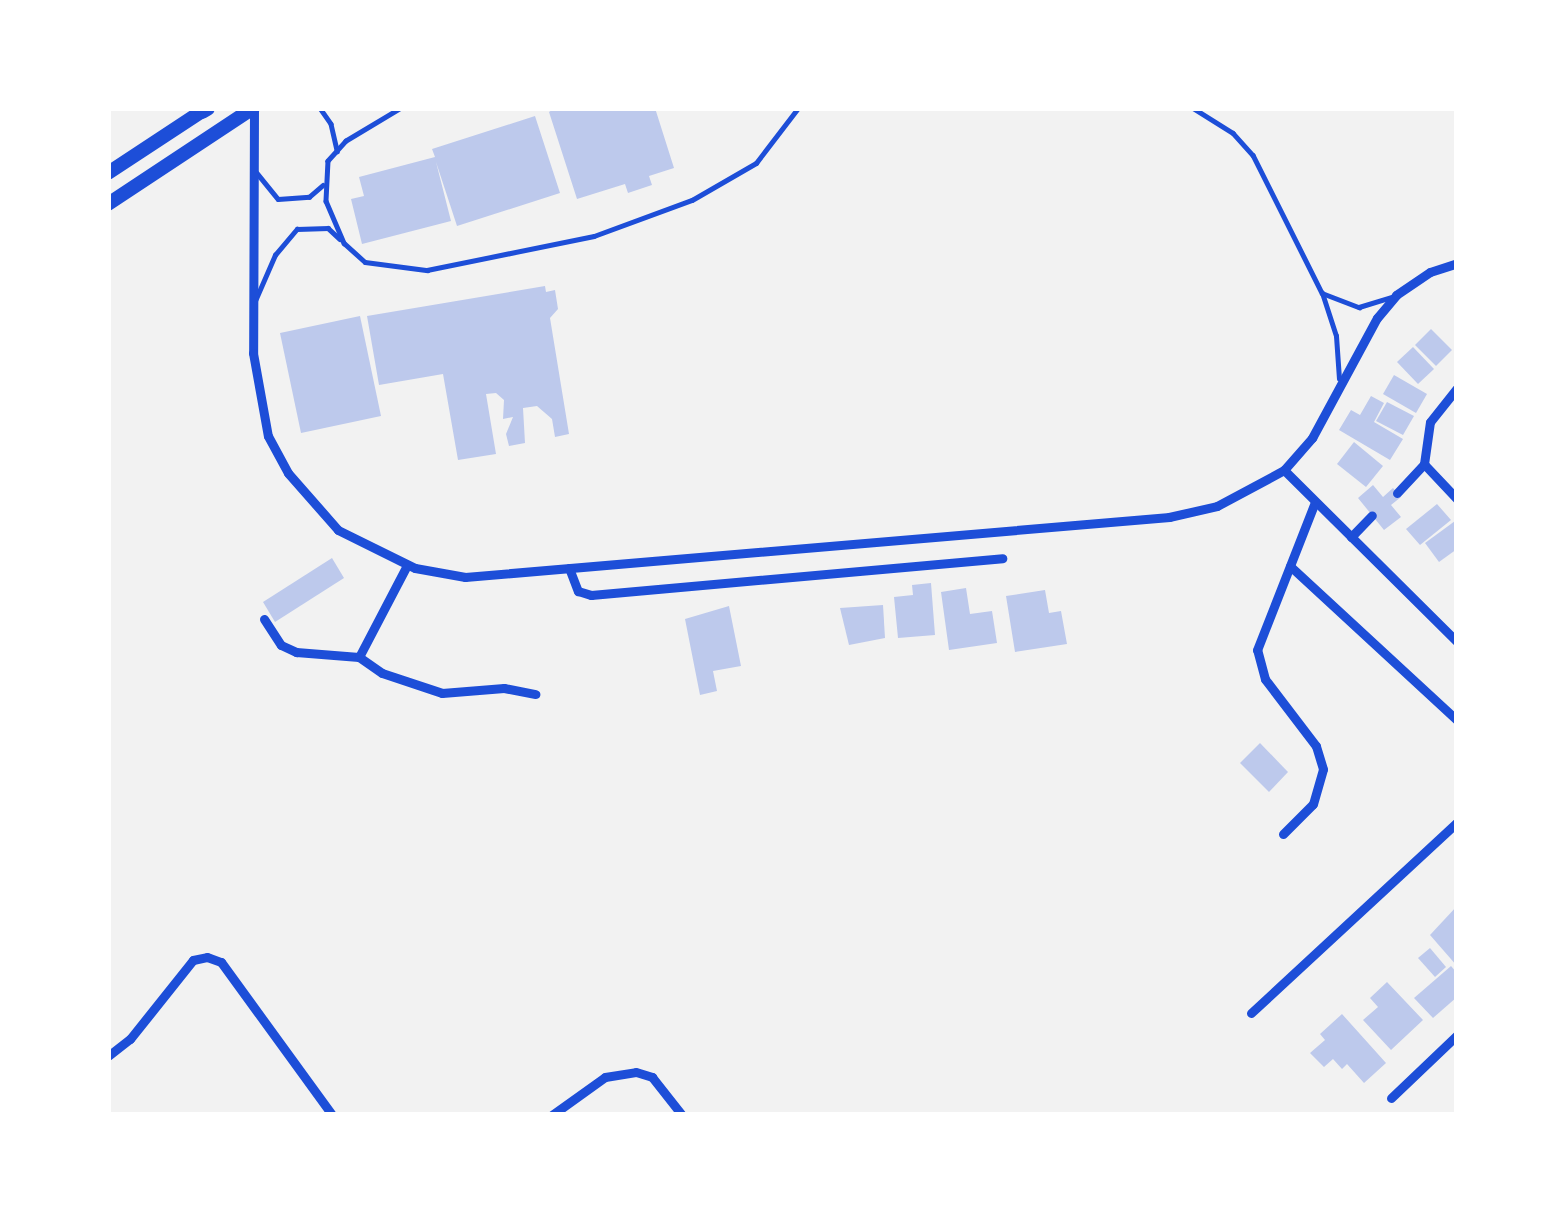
<!DOCTYPE html>
<style>
body{margin:0}
#map{position:relative;width:1565px;height:1223px;overflow:hidden;background:#f2f2f2;font-family:"DM Sans",sans-serif}
div>[style]{position:absolute}
[style*='--x']{left:calc(var(--x)*1px);top:calc(var(--y)*1px);width:calc(var(--w)*1px);rotate:calc(var(--a)*1deg)}
.building>*{inset:0;background:#bdc9ec}
.service>*{height:4.5px;margin:-2.25px;padding:0 2.25px;transform-origin:2.25px;border-radius:2.25px;background:#1d4ed8}
.minor>*{height:9px;margin:-4.5px;padding:0 4.5px;transform-origin:4.5px;border-radius:4.5px;background:#1d4ed8}
.primary>*{height:14px;margin:-7px;padding:0 7px;transform-origin:7px;border-radius:7px;background:#1d4ed8}
.motorway>*{height:16px;margin:-8px;padding:0 8px;transform-origin:8px;border-radius:8px;background:#1d4ed8}
span{translate:-50% -50%;white-space:nowrap;text-align:center;line-height:1.15;-webkit-text-stroke:12px #fff;paint-order:stroke}
.frame{position:absolute;inset:0;border:111px solid #fff;pointer-events:none}
</style>
<div id="map">
<div class="building">
<div style="clip-path:polygon(555px 108px,655px 108px,674px 168px,649px 176px,652px 185px,628px 193px,625px 184px,577px 199px,549px 112px)"></div>
<div style="clip-path:polygon(535px 116px,560px 193px,457px 226px,436px 162px,451px 221px,362px 244px,351px 199px,364px 196px,359px 177px,435px 157px,432px 149px)"></div>
<div style="clip-path:polygon(545px 286px,546px 292px,555px 290px,558px 309px,550px 318px,569px 434px,555px 437px,552px 419px,537px 406px,523px 408px,525px 443px,509px 446px,506px 434px,513px 417px,503px 419px,504px 400px,496px 393px,486px 394px,496px 454px,458px 460px,443px 374px,379px 385px,367px 316px)"></div>
<div style="clip-path:polygon(360px 316px,381px 416px,301px 433px,280px 333px)"></div>
<div style="clip-path:polygon(1431px 329px,1452px 350px,1436px 366px,1415px 345px)"></div>
<div style="clip-path:polygon(1413px 347px,1434px 369px,1418px 384px,1397px 362px)"></div>
<div style="clip-path:polygon(1394px 375px,1427px 394px,1416px 413px,1383px 394px)"></div>
<div style="clip-path:polygon(1371px 396px,1384px 403px,1374px 422px,1403px 439px,1390px 460px,1339px 430px,1351px 410px,1360px 415px)"></div>
<div style="clip-path:polygon(1387px 402px,1414px 416px,1403px 435px,1376px 421px)"></div>
<div style="clip-path:polygon(1354px 442px,1383px 466px,1366px 487px,1337px 464px)"></div>
<div style="clip-path:polygon(1373px 485px,1383px 497px,1393px 488px,1401px 497px,1391px 505px,1401px 517px,1384px 530px,1358px 498px)"></div>
<div style="clip-path:polygon(1437px 504px,1451px 520px,1420px 545px,1406px 529px)"></div>
<div style="clip-path:polygon(1455px 521px,1457px 549px,1439px 562px,1425px 543px)"></div>
<div style="clip-path:polygon(332px 558px,344px 578px,275px 622px,263px 602px)"></div>
<div style="clip-path:polygon(931px 583px,935px 635px,898px 638px,894px 597px,913px 595px,912px 585px)"></div>
<div style="clip-path:polygon(966px 588px,970px 614px,992px 611px,997px 643px,949px 650px,941px 592px)"></div>
<div style="clip-path:polygon(1045px 590px,1049px 613px,1061px 611px,1067px 644px,1015px 652px,1006px 596px)"></div>
<div style="clip-path:polygon(883px 605px,885px 638px,849px 645px,840px 608px)"></div>
<div style="clip-path:polygon(729px 606px,741px 666px,713px 671px,717px 691px,700px 695px,685px 619px)"></div>
<div style="clip-path:polygon(1260px 743px,1288px 772px,1269px 792px,1240px 763px)"></div>
<div style="clip-path:polygon(1457px 906px,1457px 966px,1430px 935px)"></div>
<div style="clip-path:polygon(1430px 948px,1446px 967px,1435px 977px,1418px 958px)"></div>
<div style="clip-path:polygon(1451px 966px,1457px 973px,1457px 997px,1433px 1018px,1414px 998px)"></div>
<div style="clip-path:polygon(1387px 982px,1423px 1020px,1391px 1050px,1363px 1020px,1378px 1007px,1370px 998px)"></div>
<div style="clip-path:polygon(1342px 1014px,1386px 1063px,1364px 1083px,1347px 1064px,1342px 1069px,1333px 1059px,1324px 1067px,1310px 1053px,1325px 1040px,1320px 1034px)"></div>
</div>
<div class="service">
<div style="--x:320;--y:108;--w:19;--a:55"></div>
<div style="--x:331;--y:124;--w:28;--a:77"></div>
<div style="--x:401;--y:108;--w:64;--a:149"></div>
<div style="--x:346;--y:141;--w:27;--a:132"></div>
<div style="--x:328;--y:161;--w:40;--a:92.9"></div>
<div style="--x:326;--y:201;--w:46;--a:66.8"></div>
<div style="--x:344;--y:243;--w:28;--a:42"></div>
<div style="--x:365;--y:262;--w:63;--a:7.4"></div>
<div style="--x:427;--y:270;--w:170;--a:-11.5"></div>
<div style="--x:594;--y:236;--w:104;--a:-20.2"></div>
<div style="--x:692;--y:200;--w:74;--a:-30"></div>
<div style="--x:756;--y:163;--w:69;--a:-52.6"></div>
<div style="--x:1193;--y:108;--w:47;--a:32"></div>
<div style="--x:1233;--y:133;--w:30;--a:48"></div>
<div style="--x:1253;--y:155;--w:154;--a:63.4"></div>
<div style="--x:257;--y:173;--w:33;--a:51"></div>
<div style="--x:278;--y:199;--w:31;--a:-4"></div>
<div style="--x:309;--y:197;--w:18;--a:-41"></div>
<div style="--x:255;--y:301;--w:50;--a:-66.5"></div>
<div style="--x:275;--y:255;--w:34;--a:-50"></div>
<div style="--x:297;--y:229;--w:31;--a:-2"></div>
<div style="--x:328;--y:228;--w:16;--a:43"></div>
<div style="--x:1339;--y:379;--w:43;--a:-94"></div>
<div style="--x:1336;--y:336;--w:45;--a:-108"></div>
<div style="--x:1322;--y:293;--w:40;--a:21"></div>
<div style="--x:1359;--y:307;--w:34;--a:-17"></div>
<div style="--x:117;--y:1115;--w:21;--a:0"></div>
</div>
<div class="minor">
<div style="--x:254;--y:108;--w:245;--a:90.2"></div>
<div style="--x:253;--y:353;--w:84;--a:79.8"></div>
<div style="--x:268;--y:436;--w:42;--a:61.6"></div>
<div style="--x:288;--y:473;--w:76;--a:48.7"></div>
<div style="--x:338;--y:530;--w:86;--a:26.3"></div>
<div style="--x:415;--y:568;--w:51;--a:10.2"></div>
<div style="--x:465;--y:577;--w:707;--a:-4.87"></div>
<div style="--x:1169;--y:517;--w:49;--a:-12.9"></div>
<div style="--x:1217;--y:506;--w:76;--a:-28.2"></div>
<div style="--x:1284;--y:470;--w:43;--a:-48.8"></div>
<div style="--x:1312;--y:438;--w:136;--a:-61.6"></div>
<div style="--x:1377;--y:318;--w:30;--a:-50"></div>
<div style="--x:1396;--y:295;--w:41;--a:-34.1"></div>
<div style="--x:1430;--y:272;--w:28;--a:-18"></div>
<div style="--x:1424;--y:464;--w:48;--a:46.7"></div>
<div style="--x:1284;--y:470;--w:244;--a:44.8"></div>
<div style="--x:1397;--y:493;--w:40;--a:-47"></div>
<div style="--x:1424;--y:464;--w:42;--a:-81.9"></div>
<div style="--x:1430;--y:422;--w:43;--a:-51.5"></div>
<div style="--x:1351;--y:537;--w:30;--a:-46"></div>
<div style="--x:1290;--y:566;--w:227;--a:42.7"></div>
<div style="--x:569;--y:568;--w:25;--a:69"></div>
<div style="--x:578;--y:591;--w:14;--a:17"></div>
<div style="--x:591;--y:595;--w:413;--a:-5.1"></div>
<div style="--x:264;--y:619;--w:31;--a:57"></div>
<div style="--x:281;--y:645;--w:17;--a:25"></div>
<div style="--x:296;--y:652;--w:63;--a:4.5"></div>
<div style="--x:359;--y:657;--w:28;--a:35"></div>
<div style="--x:382;--y:673;--w:63;--a:18.4"></div>
<div style="--x:442;--y:693;--w:62;--a:-4.6"></div>
<div style="--x:504;--y:688;--w:32;--a:11"></div>
<div style="--x:359;--y:657;--w:104;--a:-62.4"></div>
<div style="--x:1283;--y:834;--w:42;--a:-45"></div>
<div style="--x:1313;--y:804;--w:36;--a:-74"></div>
<div style="--x:1323;--y:769;--w:24;--a:-107"></div>
<div style="--x:1316;--y:746;--w:84;--a:-127.3"></div>
<div style="--x:1265;--y:679;--w:30;--a:-105"></div>
<div style="--x:1257;--y:650;--w:159;--a:-68.6"></div>
<div style="--x:1251;--y:1013;--w:281;--a:-42.8"></div>
<div style="--x:108;--y:1056;--w:28;--a:-38"></div>
<div style="--x:130;--y:1039;--w:101;--a:-51.4"></div>
<div style="--x:193;--y:960;--w:14;--a:-12"></div>
<div style="--x:207;--y:957;--w:15;--a:20"></div>
<div style="--x:221;--y:962;--w:189;--a:54"></div>
<div style="--x:1391;--y:1098;--w:91;--a:-43.7"></div>
<div style="--x:552;--y:1115;--w:65;--a:-35.6"></div>
<div style="--x:605;--y:1077;--w:31;--a:-9"></div>
<div style="--x:636;--y:1072;--w:17;--a:17"></div>
<div style="--x:652;--y:1077;--w:48;--a:51.7"></div>
</div>
<div class="primary">
<div style="--x:108;--y:173;--w:118;--a:-33.3"></div>
<div style="--x:108;--y:204;--w:174;--a:-33.5"></div>
</div>
<div class="motorway">
<div style="--x:202;--y:111;--w:6;--a:-31"></div>
</div>
<div class="frame"></div>
</div>
